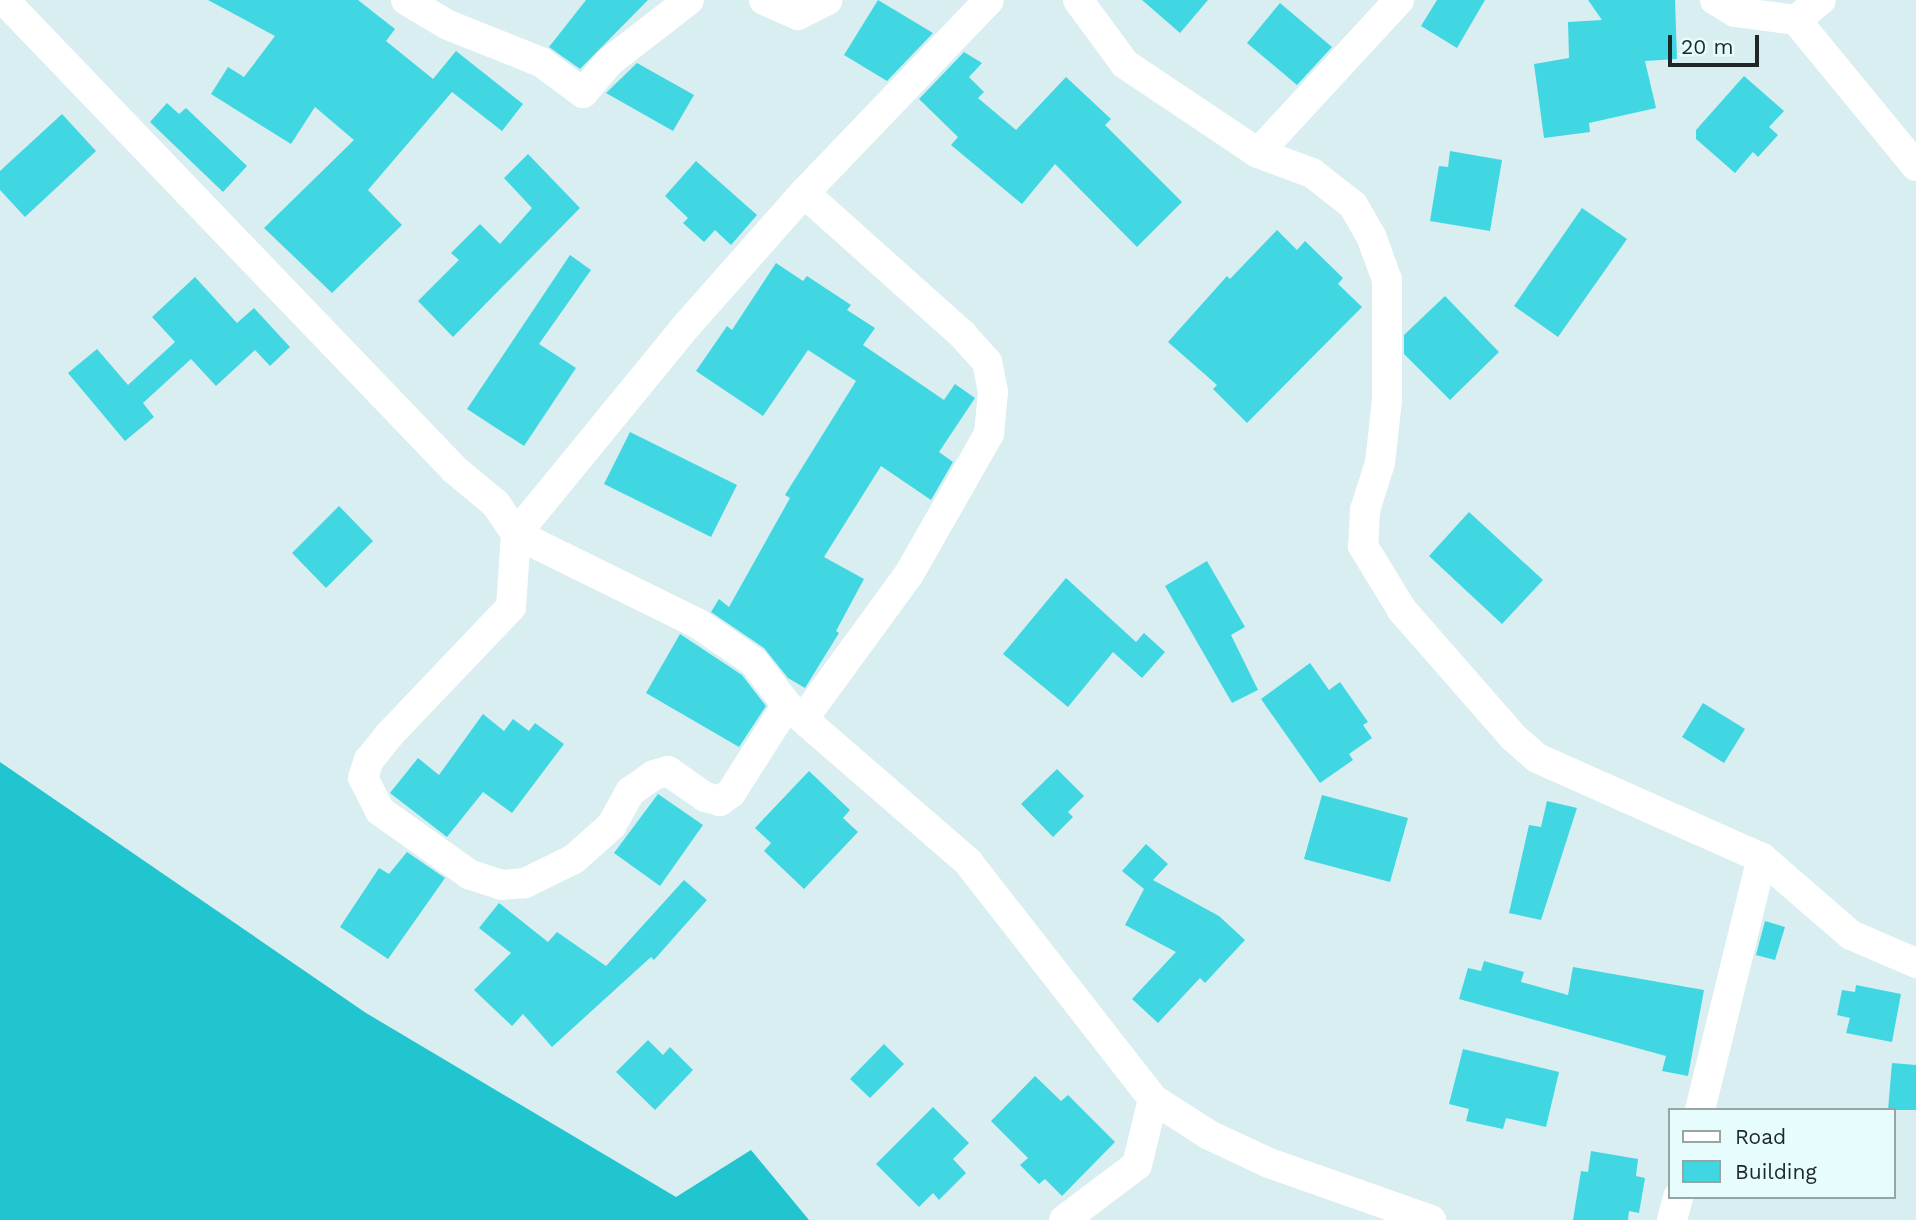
<!DOCTYPE html>
<style>
body{margin:0}
#map{position:relative;width:1916px;height:1220px;overflow:hidden;background:#d9eef0;font-family:"Work Sans",sans-serif}
div>[style]{position:absolute}
[style*='--x']{left:calc(var(--x)*1px);top:calc(var(--y)*1px);width:calc(var(--w)*1px);rotate:calc(var(--a)*1deg)}
.forest>*{inset:0;background:#21c5cf}
.building>*{inset:0;background:#40d7e2}
.street>*{height:30px;margin:-15px;padding:0 15px;transform-origin:15px;border-radius:15px;background:#fff}
span{translate:-50% -50%;white-space:nowrap;text-align:center;line-height:1.15;-webkit-text-stroke:5px #e6fcfd;paint-order:stroke}
.legend{position:absolute;left:1668px;top:1108px;width:228px;height:91px;box-sizing:border-box;background:#e6fcfd;border:2px solid #96a6a7;margin:0;padding:9px 12px;list-style:none;font-size:21px;color:#1e2627}
.legend li{display:flex;align-items:center;gap:14px;height:35px}
.legend b{width:35px;border:2px solid #96a6a7}
.scale{position:absolute;left:1668px;top:35px;width:91px;height:32px;box-sizing:border-box;border:4px solid #1e2627;border-top:0;padding-left:9px;font-size:21px;line-height:24px;white-space:nowrap;color:#1e2627;-webkit-text-stroke:5px #e6fcfd;paint-order:stroke}
</style>
<div id="map">
<div class="forest">
<div style="clip-path:polygon(0 762px,366px 1013px,676px 1197px,751px 1150px,809px 1220px,0 1220px)"></div>
</div>
<div class="building">
<div style="clip-path:polygon(208px 0,358px 0,395px 29px,386px 41px,433px 79px,456px 51px,523px 104px,502px 131px,452px 92px,368px 190px,402px 225px,332px 293px,264px 228px,354px 140px,315px 107px,291px 144px,211px 94px,228px 67px,244px 77px,275px 36px)"></div>
<div style="clip-path:polygon(586px 0,648px 0,580px 69px,549px 47px)"></div>
<div style="clip-path:polygon(878px 0,933px 33px,887px 81px,844px 55px)"></div>
<div style="clip-path:polygon(1142px 0,1208px 0,1180px 33px)"></div>
<div style="clip-path:polygon(1437px 0,1485px 0,1457px 48px,1421px 26px)"></div>
<div style="clip-path:polygon(1588px 0,1675px 0,1677px 59px,1645px 61px,1656px 108px,1589px 123px,1590px 132px,1544px 138px,1534px 64px,1569px 58px,1568px 22px,1602px 20px)"></div>
<div style="clip-path:polygon(1280px 3px,1332px 47px,1297px 85px,1247px 43px)"></div>
<div style="clip-path:polygon(964px 52px,982px 63px,969px 77px,984px 92px,978px 98px,1016px 130px,1066px 77px,1111px 119px,1105px 125px,1182px 202px,1137px 247px,1055px 164px,1022px 204px,951px 145px,958px 137px,919px 99px)"></div>
<div style="clip-path:polygon(637px 63px,694px 95px,673px 131px,606px 93px)"></div>
<div style="clip-path:polygon(1744px 76px,1784px 111px,1769px 127px,1778px 135px,1758px 157px,1753px 152px,1735px 173px,1696px 139px,1696px 130px)"></div>
<div style="clip-path:polygon(167px 103px,179px 114px,186px 108px,247px 166px,223px 192px,150px 122px)"></div>
<div style="clip-path:polygon(62px 114px,96px 151px,25px 217px,0 190px,0 171px)"></div>
<div style="clip-path:polygon(1450px 151px,1502px 160px,1490px 231px,1430px 221px,1439px 166px,1448px 167px)"></div>
<div style="clip-path:polygon(528px 154px,580px 208px,453px 337px,418px 301px,459px 260px,451px 253px,480px 224px,500px 244px,532px 208px,504px 178px)"></div>
<div style="clip-path:polygon(696px 161px,757px 215px,731px 245px,715px 230px,704px 242px,683px 223px,688px 218px,665px 196px)"></div>
<div style="clip-path:polygon(1582px 208px,1627px 239px,1558px 337px,1514px 306px)"></div>
<div style="clip-path:polygon(1277px 230px,1297px 250px,1305px 241px,1343px 278px,1338px 284px,1362px 307px,1247px 423px,1213px 389px,1217px 385px,1168px 342px,1227px 276px,1230px 279px)"></div>
<div style="clip-path:polygon(570px 255px,591px 270px,539px 344px,576px 368px,524px 446px,467px 409px)"></div>
<div style="clip-path:polygon(776px 263px,803px 281px,807px 276px,851px 305px,847px 310px,875px 328px,863px 345px,944px 400px,955px 384px,975px 398px,939px 452px,953px 462px,931px 500px,881px 466px,824px 557px,864px 579px,836px 631px,839px 633px,805px 688px,788px 678px,764px 648px,711px 612px,719px 599px,729px 607px,790px 498px,785px 495px,856px 381px,808px 350px,763px 416px,696px 371px,727px 326px,732px 330px)"></div>
<div style="clip-path:polygon(195px 277px,237px 323px,254px 308px,290px 347px,270px 366px,255px 350px,216px 386px,191px 359px,143px 403px,154px 417px,125px 441px,68px 373px,97px 349px,128px 385px,175px 342px,152px 317px)"></div>
<div style="clip-path:polygon(1445px 296px,1499px 352px,1450px 400px,1404px 354px,1404px 335px)"></div>
<div style="clip-path:polygon(630px 432px,737px 485px,711px 537px,604px 484px)"></div>
<div style="clip-path:polygon(339px 506px,373px 541px,326px 588px,292px 553px)"></div>
<div style="clip-path:polygon(1469px 512px,1543px 580px,1502px 624px,1429px 556px)"></div>
<div style="clip-path:polygon(1207px 561px,1245px 627px,1231px 635px,1258px 690px,1232px 703px,1165px 586px)"></div>
<div style="clip-path:polygon(1066px 578px,1136px 642px,1144px 633px,1165px 652px,1142px 678px,1113px 652px,1068px 707px,1003px 654px)"></div>
<div style="clip-path:polygon(680px 634px,742px 675px,766px 706px,739px 747px,646px 693px)"></div>
<div style="clip-path:polygon(1310px 663px,1329px 690px,1340px 682px,1368px 722px,1363px 725px,1372px 738px,1349px 754px,1353px 760px,1320px 783px,1261px 699px)"></div>
<div style="clip-path:polygon(1703px 703px,1745px 729px,1724px 763px,1682px 737px)"></div>
<div style="clip-path:polygon(483px 714px,504px 731px,513px 719px,529px 731px,535px 723px,564px 744px,512px 813px,483px 792px,447px 837px,390px 793px,418px 758px,439px 775px)"></div>
<div style="clip-path:polygon(1057px 769px,1084px 796px,1068px 812px,1073px 817px,1053px 837px,1021px 804px)"></div>
<div style="clip-path:polygon(809px 771px,850px 810px,843px 818px,858px 832px,804px 889px,764px 851px,771px 843px,755px 828px)"></div>
<div style="clip-path:polygon(658px 794px,703px 825px,660px 886px,614px 853px)"></div>
<div style="clip-path:polygon(1322px 795px,1408px 818px,1390px 882px,1304px 859px)"></div>
<div style="clip-path:polygon(1547px 801px,1577px 808px,1541px 920px,1509px 913px,1529px 825px,1541px 827px)"></div>
<div style="clip-path:polygon(1146px 844px,1168px 864px,1153px 880px,1219px 916px,1245px 940px,1205px 983px,1200px 978px,1158px 1023px,1132px 999px,1176px 952px,1125px 925px,1144px 889px,1122px 871px)"></div>
<div style="clip-path:polygon(407px 852px,445px 878px,388px 959px,340px 927px,379px 868px,389px 874px)"></div>
<div style="clip-path:polygon(684px 880px,707px 900px,654px 960px,651px 957px,552px 1047px,523px 1014px,512px 1026px,474px 990px,511px 953px,479px 928px,499px 903px,548px 942px,557px 932px,606px 966px)"></div>
<div style="clip-path:polygon(1765px 921px,1785px 927px,1775px 960px,1756px 955px)"></div>
<div style="clip-path:polygon(1484px 961px,1524px 972px,1521px 982px,1568px 995px,1573px 967px,1704px 990px,1688px 1076px,1662px 1071px,1666px 1056px,1459px 999px,1468px 968px,1481px 971px)"></div>
<div style="clip-path:polygon(1856px 985px,1901px 994px,1892px 1042px,1846px 1033px,1850px 1018px,1837px 1015px,1842px 990px,1855px 992px)"></div>
<div style="clip-path:polygon(648px 1040px,663px 1055px,670px 1047px,693px 1070px,655px 1110px,616px 1072px)"></div>
<div style="clip-path:polygon(884px 1044px,904px 1064px,870px 1098px,850px 1079px)"></div>
<div style="clip-path:polygon(1463px 1049px,1559px 1072px,1546px 1127px,1506px 1118px,1503px 1129px,1466px 1121px,1469px 1109px,1449px 1104px)"></div>
<div style="clip-path:polygon(1892px 1063px,1916px 1065px,1916px 1110px,1888px 1110px)"></div>
<div style="clip-path:polygon(1035px 1076px,1061px 1101px,1068px 1095px,1115px 1142px,1062px 1196px,1045px 1179px,1039px 1184px,1020px 1165px,1028px 1158px,991px 1121px)"></div>
<div style="clip-path:polygon(933px 1107px,969px 1143px,953px 1159px,966px 1173px,939px 1200px,933px 1193px,919px 1207px,876px 1164px)"></div>
<div style="clip-path:polygon(1591px 1151px,1638px 1159px,1636px 1176px,1645px 1178px,1639px 1213px,1629px 1211px,1628px 1220px,1573px 1220px,1581px 1171px,1588px 1172px)"></div>
</div>
<div class="street">
<div style="--x:4;--y:0;--w:651;--a:46.18"></div>
<div style="--x:455;--y:470;--w:53;--a:39.7"></div>
<div style="--x:496;--y:504;--w:36;--a:56"></div>
<div style="--x:516;--y:534;--w:202;--a:26.2"></div>
<div style="--x:697;--y:623;--w:69;--a:34.4"></div>
<div style="--x:754;--y:662;--w:54;--a:52.5"></div>
<div style="--x:787;--y:705;--w:240;--a:40.9"></div>
<div style="--x:968;--y:862;--w:301;--a:52"></div>
<div style="--x:1153;--y:1099;--w:67;--a:32.7"></div>
<div style="--x:1209;--y:1135;--w:66;--a:25"></div>
<div style="--x:1269;--y:1163;--w:172;--a:19.4"></div>
<div style="--x:406;--y:0;--w:49;--a:30.8"></div>
<div style="--x:448;--y:25;--w:100;--a:21.7"></div>
<div style="--x:541;--y:62;--w:52;--a:36.4"></div>
<div style="--x:583;--y:93;--w:40;--a:-50"></div>
<div style="--x:609;--y:62;--w:101;--a:-37.8"></div>
<div style="--x:764;--y:0;--w:37;--a:24"></div>
<div style="--x:798;--y:15;--w:33;--a:-27"></div>
<div style="--x:1078;--y:0;--w:79;--a:53.7"></div>
<div style="--x:1125;--y:64;--w:160;--a:33.8"></div>
<div style="--x:1258;--y:153;--w:58;--a:20.3"></div>
<div style="--x:1312;--y:173;--w:52;--a:38"></div>
<div style="--x:1353;--y:205;--w:36;--a:60"></div>
<div style="--x:1371;--y:236;--w:47;--a:70"></div>
<div style="--x:1387;--y:280;--w:120;--a:90"></div>
<div style="--x:1387;--y:400;--w:63;--a:96.3"></div>
<div style="--x:1380;--y:463;--w:49;--a:107.7"></div>
<div style="--x:1365;--y:510;--w:36;--a:93"></div>
<div style="--x:1363;--y:546;--w:75;--a:58.6"></div>
<div style="--x:1402;--y:610;--w:169;--a:48.8"></div>
<div style="--x:1513;--y:737;--w:32;--a:41"></div>
<div style="--x:1537;--y:758;--w:246;--a:24"></div>
<div style="--x:1762;--y:858;--w:118;--a:40.9"></div>
<div style="--x:1851;--y:935;--w:71;--a:23.3"></div>
<div style="--x:1715;--y:0;--w:23;--a:31"></div>
<div style="--x:1735;--y:12;--w:62;--a:7.5"></div>
<div style="--x:1796;--y:20;--w:189;--a:50.6"></div>
<div style="--x:1796;--y:20;--w:32;--a:-39"></div>
<div style="--x:1258;--y:153;--w:208;--a:-47.3"></div>
<div style="--x:787;--y:705;--w:104;--a:122.5"></div>
<div style="--x:731;--y:793;--w:14;--a:144"></div>
<div style="--x:720;--y:801;--w:16;--a:-165"></div>
<div style="--x:705;--y:797;--w:45;--a:-144.9"></div>
<div style="--x:668;--y:771;--w:15;--a:164"></div>
<div style="--x:654;--y:775;--w:29;--a:145"></div>
<div style="--x:630;--y:792;--w:38;--a:119"></div>
<div style="--x:612;--y:825;--w:51;--a:138.2"></div>
<div style="--x:574;--y:859;--w:55;--a:153.9"></div>
<div style="--x:525;--y:883;--w:23;--a:175"></div>
<div style="--x:502;--y:885;--w:35;--a:-162"></div>
<div style="--x:469;--y:874;--w:109;--a:-144.7"></div>
<div style="--x:380;--y:811;--w:37;--a:-117"></div>
<div style="--x:363;--y:778;--w:19;--a:-72"></div>
<div style="--x:369;--y:760;--w:32;--a:-51"></div>
<div style="--x:389;--y:735;--w:177;--a:-46.4"></div>
<div style="--x:511;--y:607;--w:73;--a:-86.1"></div>
<div style="--x:516;--y:534;--w:271;--a:-50.7"></div>
<div style="--x:688;--y:324;--w:175;--a:-48.5"></div>
<div style="--x:804;--y:193;--w:267;--a:-46.2"></div>
<div style="--x:804;--y:718;--w:178;--a:-53.9"></div>
<div style="--x:909;--y:574;--w:161;--a:-60.3"></div>
<div style="--x:989;--y:434;--w:42;--a:-84.6"></div>
<div style="--x:993;--y:392;--w:31;--a:-101"></div>
<div style="--x:987;--y:362;--w:36;--a:-132"></div>
<div style="--x:963;--y:335;--w:213;--a:-138.2"></div>
<div style="--x:1700;--y:1110;--w:260;--a:-76.2"></div>
<div style="--x:1064;--y:1220;--w:91;--a:-37"></div>
<div style="--x:1137;--y:1165;--w:68;--a:-76.4"></div>
<div style="--x:1672;--y:1220;--w:24;--a:-75"></div>
</div>
<ul class="legend">
<li><b style="height:9px;background:#fff"></b>Road</li>
<li><b style="height:19px;background:#40d7e2"></b>Building</li>
</ul>
<div class="scale">20 m</div>
</div>
